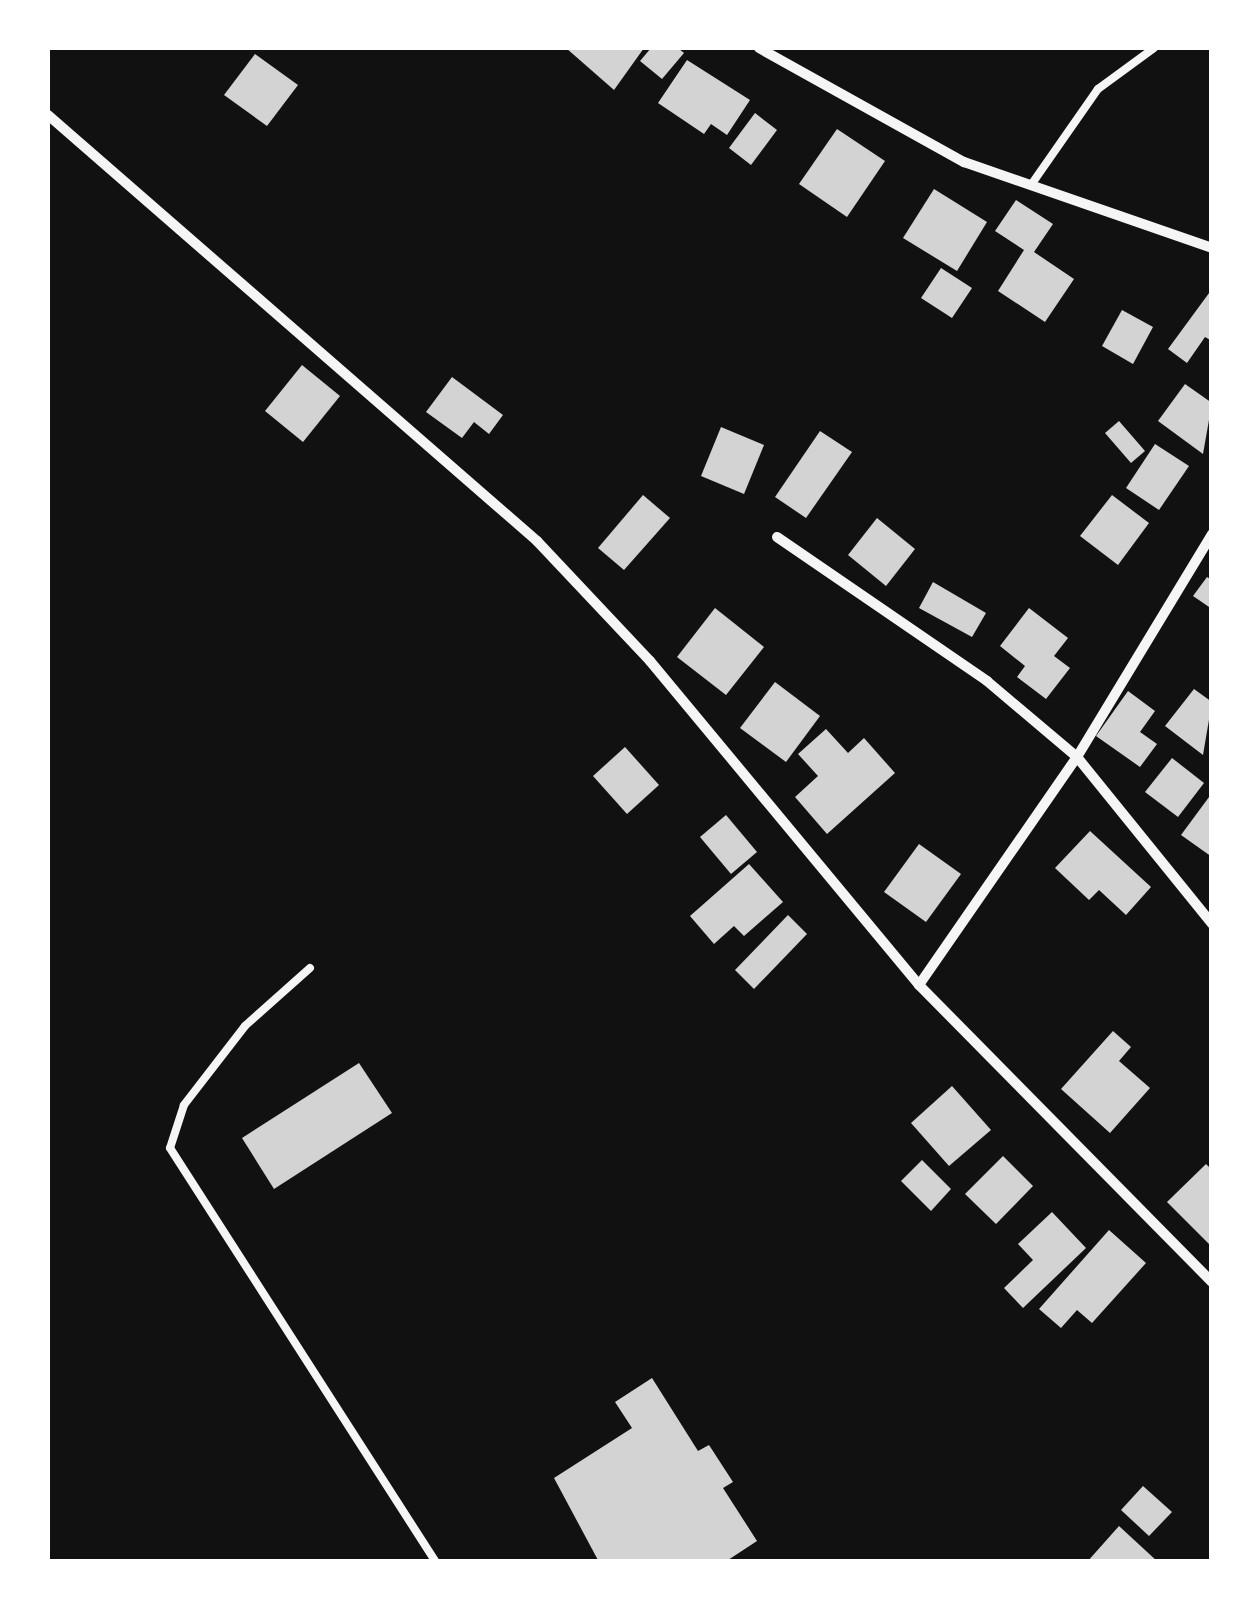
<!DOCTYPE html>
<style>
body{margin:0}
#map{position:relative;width:1259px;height:1609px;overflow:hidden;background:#111;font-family:Raleway,sans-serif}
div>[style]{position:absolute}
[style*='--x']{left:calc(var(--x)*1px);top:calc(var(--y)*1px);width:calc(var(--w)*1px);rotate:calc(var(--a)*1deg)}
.building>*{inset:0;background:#d3d3d3}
.service>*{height:8px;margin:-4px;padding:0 4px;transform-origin:4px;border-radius:4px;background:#f5f5f5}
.minor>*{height:10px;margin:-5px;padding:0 5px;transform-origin:5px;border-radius:5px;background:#f5f5f5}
span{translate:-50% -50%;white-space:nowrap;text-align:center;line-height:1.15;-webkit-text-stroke:8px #fff;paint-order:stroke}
.frame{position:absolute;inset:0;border:50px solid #fff;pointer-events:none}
</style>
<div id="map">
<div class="building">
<div style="clip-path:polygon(566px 48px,644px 48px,614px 90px)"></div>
<div style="clip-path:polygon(651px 48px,678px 48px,684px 53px,662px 79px,640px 61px)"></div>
<div style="clip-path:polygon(255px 54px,298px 85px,267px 126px,224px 95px)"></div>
<div style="clip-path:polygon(687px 60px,750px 100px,727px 135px,711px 124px,704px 134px,658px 103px)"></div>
<div style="clip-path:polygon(755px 113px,777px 130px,751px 165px,729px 148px)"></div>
<div style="clip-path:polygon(837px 129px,885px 161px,847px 217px,799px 184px)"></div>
<div style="clip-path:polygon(934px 189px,987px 222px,957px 271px,903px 238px)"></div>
<div style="clip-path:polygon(1016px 200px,1053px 224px,1034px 252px,1074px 279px,1045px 322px,998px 291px,1024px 250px,995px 231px)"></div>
<div style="clip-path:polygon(941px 268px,972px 288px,952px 318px,921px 298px)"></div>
<div style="clip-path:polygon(1212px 289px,1212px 341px,1205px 337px,1187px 363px,1168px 349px)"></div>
<div style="clip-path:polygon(1122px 310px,1153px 327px,1133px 364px,1102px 346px)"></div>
<div style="clip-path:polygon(302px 365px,340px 396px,303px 442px,265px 411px)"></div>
<div style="clip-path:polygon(452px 377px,503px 415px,489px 434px,474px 422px,462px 438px,426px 412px)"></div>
<div style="clip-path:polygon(1185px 384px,1212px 403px,1203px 454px,1158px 421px)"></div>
<div style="clip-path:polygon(1119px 421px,1145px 451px,1131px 463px,1105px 433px)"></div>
<div style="clip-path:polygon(721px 427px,764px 445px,744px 494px,701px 476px)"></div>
<div style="clip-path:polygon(820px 431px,852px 452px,806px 518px,775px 497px)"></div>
<div style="clip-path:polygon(1155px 444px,1189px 466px,1159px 510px,1126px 488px)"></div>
<div style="clip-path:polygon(643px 495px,670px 518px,624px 570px,598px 548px)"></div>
<div style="clip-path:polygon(1112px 495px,1149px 523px,1118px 565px,1080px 536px)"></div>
<div style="clip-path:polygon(877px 518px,915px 549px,886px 586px,848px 555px)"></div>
<div style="clip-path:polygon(1207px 577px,1212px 580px,1212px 609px,1193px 596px)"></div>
<div style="clip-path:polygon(933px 582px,986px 613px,972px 637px,919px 608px)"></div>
<div style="clip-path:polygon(715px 608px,764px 647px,726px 695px,677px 657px)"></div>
<div style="clip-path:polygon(1029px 608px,1068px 638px,1054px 656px,1070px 668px,1046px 699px,1017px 677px,1025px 666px,1000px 646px)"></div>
<div style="clip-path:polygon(775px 682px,820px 716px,786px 762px,740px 728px)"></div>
<div style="clip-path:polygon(1194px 689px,1212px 702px,1203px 755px,1165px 726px)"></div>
<div style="clip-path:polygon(1128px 691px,1155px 711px,1140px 732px,1157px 744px,1140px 767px,1096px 736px)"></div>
<div style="clip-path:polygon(826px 729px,848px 753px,864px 738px,895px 773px,827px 834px,795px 797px,818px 776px,798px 754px)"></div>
<div style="clip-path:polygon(625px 747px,659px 785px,627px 814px,593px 776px)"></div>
<div style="clip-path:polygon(1172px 758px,1204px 783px,1178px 817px,1145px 792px)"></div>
<div style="clip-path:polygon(1212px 793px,1212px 857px,1181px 835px)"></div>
<div style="clip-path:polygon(726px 815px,757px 852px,731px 874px,700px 837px)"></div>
<div style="clip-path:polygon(1090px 831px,1151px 887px,1126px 915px,1099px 890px,1089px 900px,1055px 868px)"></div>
<div style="clip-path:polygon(919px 844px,961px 874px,926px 922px,884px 892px)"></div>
<div style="clip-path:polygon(749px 864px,783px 902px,744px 936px,734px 926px,714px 944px,690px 916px)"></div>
<div style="clip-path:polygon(788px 915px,807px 934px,754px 989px,735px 970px)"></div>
<div style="clip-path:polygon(1113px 1031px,1131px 1047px,1119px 1061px,1150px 1088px,1110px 1133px,1061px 1089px)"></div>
<div style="clip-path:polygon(359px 1063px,392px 1113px,274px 1189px,242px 1138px)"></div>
<div style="clip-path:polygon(952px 1086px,991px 1130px,949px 1166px,911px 1123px)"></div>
<div style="clip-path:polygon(1003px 1156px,1033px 1186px,996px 1224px,965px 1194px)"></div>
<div style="clip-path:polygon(922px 1160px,951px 1189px,931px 1211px,901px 1181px)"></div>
<div style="clip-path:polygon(1206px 1164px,1212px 1170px,1212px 1247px,1167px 1202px)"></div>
<div style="clip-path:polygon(1052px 1212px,1086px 1248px,1023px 1308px,1004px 1288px,1033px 1260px,1018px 1244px)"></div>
<div style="clip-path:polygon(1109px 1230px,1146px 1263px,1092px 1323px,1077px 1310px,1061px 1328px,1039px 1309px)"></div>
<div style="clip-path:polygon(652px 1378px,698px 1451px,709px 1445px,733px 1482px,723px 1488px,757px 1541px,725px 1562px,599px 1562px,554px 1478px,632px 1428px,615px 1402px)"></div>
<div style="clip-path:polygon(1143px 1486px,1172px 1512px,1149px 1536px,1121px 1510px)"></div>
<div style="clip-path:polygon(1119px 1526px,1158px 1562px,1087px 1562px)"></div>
</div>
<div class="service">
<div style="--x:1031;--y:185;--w:117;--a:-55.1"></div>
<div style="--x:1098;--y:89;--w:69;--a:-36.2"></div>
<div style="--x:310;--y:968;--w:87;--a:138.3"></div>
<div style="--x:245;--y:1026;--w:100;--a:127.7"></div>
<div style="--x:184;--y:1105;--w:45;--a:108"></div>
<div style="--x:170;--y:1148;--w:492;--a:57.3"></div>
</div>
<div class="minor">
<div style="--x:759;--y:48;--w:235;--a:29.1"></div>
<div style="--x:964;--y:162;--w:262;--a:19.1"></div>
<div style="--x:48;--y:115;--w:649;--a:41.06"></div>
<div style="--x:537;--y:541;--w:165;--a:46.7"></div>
<div style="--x:650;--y:661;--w:421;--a:50.3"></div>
<div style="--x:919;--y:985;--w:417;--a:45.4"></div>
<div style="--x:777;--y:537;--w:255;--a:34.4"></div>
<div style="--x:987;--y:681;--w:118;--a:40.2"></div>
<div style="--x:1077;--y:757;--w:215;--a:51"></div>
<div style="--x:919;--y:985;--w:277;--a:-55.3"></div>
<div style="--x:1077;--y:757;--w:261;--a:-58.8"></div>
</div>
<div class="frame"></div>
</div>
